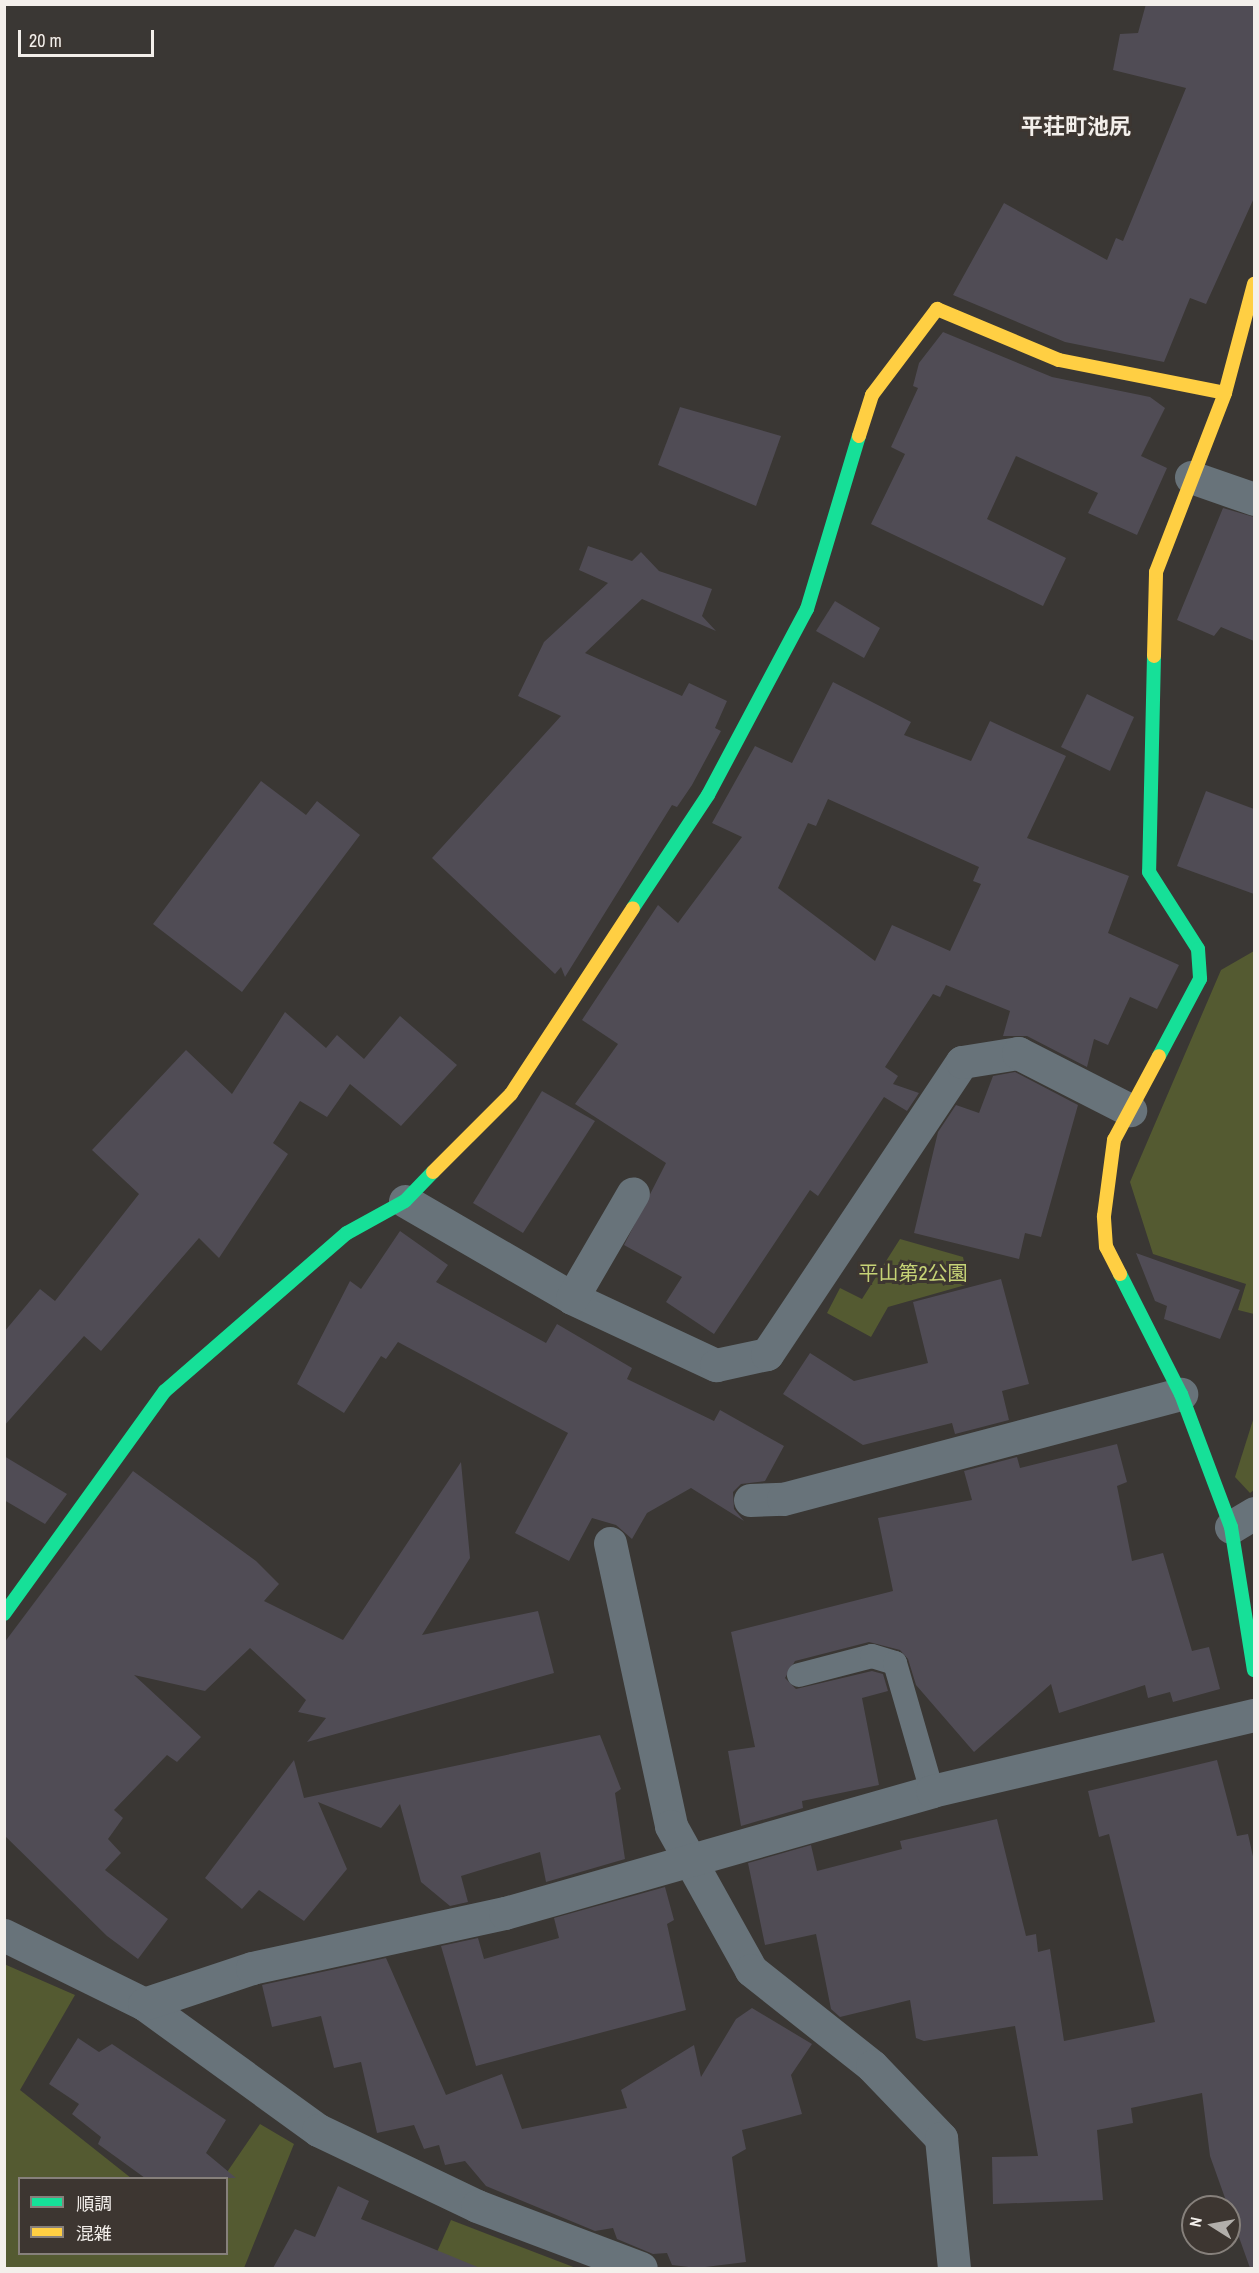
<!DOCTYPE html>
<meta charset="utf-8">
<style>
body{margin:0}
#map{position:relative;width:1259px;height:2273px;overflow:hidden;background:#3a3734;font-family:"Archivo Narrow","Noto Sans JP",sans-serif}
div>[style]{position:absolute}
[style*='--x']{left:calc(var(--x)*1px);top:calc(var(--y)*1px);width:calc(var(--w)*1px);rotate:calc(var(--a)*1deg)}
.green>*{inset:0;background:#545a31}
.building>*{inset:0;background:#504c55}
.lane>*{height:24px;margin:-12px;padding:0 12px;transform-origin:12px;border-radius:12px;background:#68737a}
.street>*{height:33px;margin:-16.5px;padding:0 16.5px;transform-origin:16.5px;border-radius:16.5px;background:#68737a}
.fast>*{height:14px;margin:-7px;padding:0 7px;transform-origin:7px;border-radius:7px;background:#16e098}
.slow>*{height:14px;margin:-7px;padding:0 7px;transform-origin:7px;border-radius:7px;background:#ffcf43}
span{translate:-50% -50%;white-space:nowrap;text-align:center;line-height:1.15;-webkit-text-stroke:6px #3d3631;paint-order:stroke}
.park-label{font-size:20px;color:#c6d376}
.quarter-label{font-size:22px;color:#f3efeb;font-weight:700}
.frame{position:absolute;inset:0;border:6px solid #f3efeb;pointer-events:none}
.legend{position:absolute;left:18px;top:2177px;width:210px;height:78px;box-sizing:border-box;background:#3d3631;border:2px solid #86807b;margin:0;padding:8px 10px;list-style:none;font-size:18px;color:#f3efeb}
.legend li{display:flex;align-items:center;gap:12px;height:30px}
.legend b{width:30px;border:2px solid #86807b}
.north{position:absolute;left:1181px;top:2195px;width:60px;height:60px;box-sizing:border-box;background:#3d3631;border:2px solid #86807b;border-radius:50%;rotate:281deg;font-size:16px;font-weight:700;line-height:24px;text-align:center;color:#f3efeb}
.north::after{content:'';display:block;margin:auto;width:21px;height:27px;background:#b2afab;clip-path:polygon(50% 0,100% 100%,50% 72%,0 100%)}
.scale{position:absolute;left:18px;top:30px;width:136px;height:27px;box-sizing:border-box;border:3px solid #f3efeb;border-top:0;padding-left:8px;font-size:18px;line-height:21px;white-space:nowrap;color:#f3efeb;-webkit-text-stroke:4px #3d3631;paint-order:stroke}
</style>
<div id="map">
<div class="green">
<div style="clip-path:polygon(1254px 951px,1254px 1314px,1238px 1310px,1246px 1284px,1153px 1254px,1130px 1182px,1221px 970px)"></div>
<div style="clip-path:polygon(900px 1239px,963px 1257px,969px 1284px,888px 1307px,871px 1337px,827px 1313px,840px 1288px,862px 1299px)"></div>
<div style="clip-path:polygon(1254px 1417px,1254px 1490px,1250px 1493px,1235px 1477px)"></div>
<div style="clip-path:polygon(4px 1964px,75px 1995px,20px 2090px,131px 2178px,20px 2178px,20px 2254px,226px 2254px,223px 2178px,260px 2124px,294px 2144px,244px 2268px,5px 2268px)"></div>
<div style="clip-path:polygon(451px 2220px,576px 2268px,430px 2268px)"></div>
</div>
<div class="building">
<div style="clip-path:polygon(1146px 4px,1254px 4px,1254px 198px,1206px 304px,1190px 298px,1164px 362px,1065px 342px,953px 295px,1004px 203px,1107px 260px,1116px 238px,1123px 241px,1186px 88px,1113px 70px,1120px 34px,1138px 33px)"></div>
<div style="clip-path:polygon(943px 332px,1052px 377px,1150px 397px,1165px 408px,1141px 456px,1167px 468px,1137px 535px,1088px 513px,1098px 493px,1016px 456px,987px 519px,1066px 558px,1043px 606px,871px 524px,905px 454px,891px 447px,918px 388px,913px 386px,919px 363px)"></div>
<div style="clip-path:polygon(680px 407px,781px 436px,756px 506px,658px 465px)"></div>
<div style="clip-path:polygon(1223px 508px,1254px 517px,1254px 641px,1221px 627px,1214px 636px,1177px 620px)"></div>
<div style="clip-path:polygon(588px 546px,632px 561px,641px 552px,659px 571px,712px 589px,702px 616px,716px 631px,642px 599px,585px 653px,682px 696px,689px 683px,727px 701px,715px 728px,721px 731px,692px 785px,677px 807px,672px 805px,565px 977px,561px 967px,555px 974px,432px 858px,561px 716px,518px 696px,544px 642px,608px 583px,579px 570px)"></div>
<div style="clip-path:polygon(835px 601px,880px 628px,864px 658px,816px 631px)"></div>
<div style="clip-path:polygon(evenodd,833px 682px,911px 722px,904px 735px,971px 761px,990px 721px,1066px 756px,1027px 838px,1129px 876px,1108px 933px,1179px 965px,1157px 1009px,1130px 997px,1108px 1045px,1094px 1039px,1087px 1067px,1027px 1036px,1003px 1036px,1010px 1011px,946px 985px,940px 997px,933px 994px,885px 1067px,898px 1076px,893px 1084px,919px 1093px,907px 1111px,884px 1097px,818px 1196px,810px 1190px,714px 1334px,666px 1302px,682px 1277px,624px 1245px,666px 1163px,575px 1104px,618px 1044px,582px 1020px,658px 905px,678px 923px,742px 837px,712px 823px,755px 746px,792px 763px,833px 682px,828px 799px,979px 867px,973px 881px,981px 884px,950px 951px,892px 925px,875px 961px,778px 888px,808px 823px,816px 826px,828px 799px)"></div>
<div style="clip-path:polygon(1087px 694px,1134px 717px,1110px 771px,1061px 747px)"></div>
<div style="clip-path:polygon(261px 781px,306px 815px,317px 801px,360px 835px,242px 992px,153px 924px)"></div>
<div style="clip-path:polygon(1206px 791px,1254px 809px,1254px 894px,1177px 866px)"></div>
<div style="clip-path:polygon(285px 1012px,326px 1048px,337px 1035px,364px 1059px,400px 1016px,457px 1065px,401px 1126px,350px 1084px,327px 1117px,300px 1101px,273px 1143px,288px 1154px,219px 1258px,199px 1238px,101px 1351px,84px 1336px,4px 1426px,4px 1332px,40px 1289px,55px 1301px,139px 1194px,92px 1150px,186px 1050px,232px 1094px)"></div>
<div style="clip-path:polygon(1015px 1072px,1078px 1105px,1041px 1237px,1025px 1233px,1019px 1259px,914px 1233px,938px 1132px,956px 1105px,979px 1113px,993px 1076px)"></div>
<div style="clip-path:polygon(542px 1091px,595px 1121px,523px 1233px,473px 1203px)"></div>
<div style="clip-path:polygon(400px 1231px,448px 1265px,436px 1282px,546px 1343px,557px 1324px,632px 1368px,627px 1379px,714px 1421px,720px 1410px,784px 1446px,765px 1481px,741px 1484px,733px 1492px,734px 1509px,744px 1521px,691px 1488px,647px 1513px,632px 1539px,616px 1525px,592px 1518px,569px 1561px,515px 1533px,568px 1433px,398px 1342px,386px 1359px,381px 1356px,344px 1413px,297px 1384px,350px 1281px,361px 1289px)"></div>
<div style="clip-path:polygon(1136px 1253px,1240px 1290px,1220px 1339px,1164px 1319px,1167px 1306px,1155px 1301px)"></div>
<div style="clip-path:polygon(1001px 1279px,1029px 1384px,1002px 1391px,1009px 1420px,955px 1434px,952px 1423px,863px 1445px,783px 1394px,810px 1353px,854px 1381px,928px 1363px,913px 1302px)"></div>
<div style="clip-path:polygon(1117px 1444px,1127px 1482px,1117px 1486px,1132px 1561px,1163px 1553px,1192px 1651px,1209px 1647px,1220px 1689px,1173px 1702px,1170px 1692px,1148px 1698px,1145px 1685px,1059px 1713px,1051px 1684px,974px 1752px,916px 1685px,908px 1659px,900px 1650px,869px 1642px,795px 1661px,785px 1678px,796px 1689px,872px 1671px,883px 1674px,888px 1691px,862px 1698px,879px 1785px,802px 1801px,803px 1808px,741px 1826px,728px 1751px,755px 1747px,731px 1632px,893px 1591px,878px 1518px,972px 1500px,964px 1471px,1017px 1457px,1020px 1468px)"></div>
<div style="clip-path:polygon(4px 1456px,67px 1494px,45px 1524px,4px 1500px)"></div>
<div style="clip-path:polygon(461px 1462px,470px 1558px,422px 1635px,538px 1611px,554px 1673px,307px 1742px,326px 1718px,298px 1712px,306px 1700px,250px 1648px,205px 1691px,134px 1675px,201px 1737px,177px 1762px,167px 1755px,114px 1810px,123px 1818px,108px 1839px,121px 1853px,105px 1870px,168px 1919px,138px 1959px,107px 1936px,4px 1835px,4px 1643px,133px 1471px,256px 1561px,279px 1584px,264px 1601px,343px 1640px)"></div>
<div style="clip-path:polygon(600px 1735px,621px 1789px,615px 1793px,625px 1859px,546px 1882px,540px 1852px,461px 1876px,468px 1902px,450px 1906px,421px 1882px,400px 1804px,381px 1828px,318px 1802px,347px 1869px,304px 1921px,259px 1890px,242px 1909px,205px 1878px,294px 1760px,304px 1798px)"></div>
<div style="clip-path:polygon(1217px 1760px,1237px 1836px,1248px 1834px,1254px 1861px,1254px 2268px,1250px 2268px,1210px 2156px,1202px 2093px,1131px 2108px,1133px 2123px,1097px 2130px,1103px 2200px,993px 2204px,992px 2157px,1038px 2156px,1015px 2026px,924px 2041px,916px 2038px,910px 2000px,840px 2017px,831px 2009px,816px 1934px,765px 1945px,748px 1863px,811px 1845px,817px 1871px,902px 1849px,900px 1841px,997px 1819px,1026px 1936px,1036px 1934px,1038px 1952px,1050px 1949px,1064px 2041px,1155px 2022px,1109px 1834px,1099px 1837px,1088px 1791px)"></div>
<div style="clip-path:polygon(665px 1887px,674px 1920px,667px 1924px,686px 2010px,476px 2066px,441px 1946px,478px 1938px,484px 1959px,559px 1938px,554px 1918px)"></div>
<div style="clip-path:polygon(386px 1958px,446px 2095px,502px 2074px,522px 2129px,627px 2108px,621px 2090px,694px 2045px,701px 2077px,736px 2019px,752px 2008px,812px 2044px,791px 2075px,802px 2114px,742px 2130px,746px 2149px,732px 2157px,746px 2262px,697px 2268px,672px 2265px,667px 2253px,653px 2254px,617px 2239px,613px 2228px,595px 2231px,486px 2186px,465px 2161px,445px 2165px,439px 2145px,424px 2149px,414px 2125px,377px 2133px,361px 2062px,334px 2068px,321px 2016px,272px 2027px,262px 1985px)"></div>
<div style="clip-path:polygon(78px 2038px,99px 2052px,112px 2044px,226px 2120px,206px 2153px,236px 2178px,145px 2178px,98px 2144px,101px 2137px,72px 2114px,79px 2104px,49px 2084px)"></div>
<div style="clip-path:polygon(338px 2186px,369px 2201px,361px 2219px,480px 2268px,273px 2268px,295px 2229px,315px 2237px)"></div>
</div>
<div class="lane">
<div style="--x:799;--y:1675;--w:75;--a:-14.6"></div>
<div style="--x:872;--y:1656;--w:24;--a:17"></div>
<div style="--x:895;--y:1663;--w:133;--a:73.9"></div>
</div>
<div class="street">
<div style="--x:1191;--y:477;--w:67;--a:19.2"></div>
<div style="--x:405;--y:1201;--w:193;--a:30.1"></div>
<div style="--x:572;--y:1298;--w:159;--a:25"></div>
<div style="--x:716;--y:1365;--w:52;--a:-12.2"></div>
<div style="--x:767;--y:1354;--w:351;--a:-56.3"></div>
<div style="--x:962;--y:1062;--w:57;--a:-9.1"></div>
<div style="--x:1018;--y:1053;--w:126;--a:27"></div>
<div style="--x:572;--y:1298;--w:121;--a:-59.8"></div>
<div style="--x:750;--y:1500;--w:33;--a:-2"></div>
<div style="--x:783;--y:1499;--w:412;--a:-14.8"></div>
<div style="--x:1231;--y:1527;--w:27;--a:-31"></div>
<div style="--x:610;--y:1543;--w:289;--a:77.8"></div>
<div style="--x:671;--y:1826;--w:165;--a:60.9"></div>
<div style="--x:751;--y:1970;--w:154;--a:38.4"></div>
<div style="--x:872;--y:2066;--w:100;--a:46.2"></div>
<div style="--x:941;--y:2138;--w:131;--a:84.3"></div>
<div style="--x:4;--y:1935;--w:156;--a:26.2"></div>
<div style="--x:144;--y:2004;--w:215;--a:35.9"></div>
<div style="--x:318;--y:2130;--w:176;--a:25.5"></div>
<div style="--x:477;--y:2206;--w:175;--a:20.7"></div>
<div style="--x:144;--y:2004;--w:114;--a:-18.4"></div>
<div style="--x:252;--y:1968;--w:259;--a:-12.3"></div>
<div style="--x:505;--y:1913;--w:444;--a:-15.9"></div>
<div style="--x:932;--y:1791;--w:331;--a:-13.3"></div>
</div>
<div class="fast">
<div style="--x:1154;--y:656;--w:216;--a:91.3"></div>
<div style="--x:1149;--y:872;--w:91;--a:57.5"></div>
<div style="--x:1198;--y:949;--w:30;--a:86"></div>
<div style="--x:1200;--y:979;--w:87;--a:118"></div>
<div style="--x:633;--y:908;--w:136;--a:-56.4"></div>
<div style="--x:708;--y:795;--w:211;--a:-62"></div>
<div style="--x:807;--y:609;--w:181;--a:-73.3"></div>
<div style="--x:1120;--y:1274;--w:135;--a:63.1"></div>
<div style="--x:1181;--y:1394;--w:142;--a:69.4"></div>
<div style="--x:1231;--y:1527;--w:145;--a:80.9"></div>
<div style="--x:4;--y:1614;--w:275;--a:-54.2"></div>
<div style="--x:165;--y:1391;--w:241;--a:-41"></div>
<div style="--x:347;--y:1233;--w:66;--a:-28.9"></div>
<div style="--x:405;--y:1201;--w:40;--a:-46"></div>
</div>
<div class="slow">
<div style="--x:859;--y:436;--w:43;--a:-72.4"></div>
<div style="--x:872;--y:395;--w:108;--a:-52.9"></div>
<div style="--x:937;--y:309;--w:132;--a:22.7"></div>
<div style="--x:1059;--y:360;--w:169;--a:11.2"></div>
<div style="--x:1154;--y:656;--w:84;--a:-88.6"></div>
<div style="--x:1156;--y:572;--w:192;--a:-68.9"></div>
<div style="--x:1225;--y:393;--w:113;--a:-75.1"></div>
<div style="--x:433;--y:1172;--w:110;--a:-45"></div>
<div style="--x:511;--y:1094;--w:222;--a:-56.7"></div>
<div style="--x:1120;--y:1274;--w:30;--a:-117"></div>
<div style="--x:1106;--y:1247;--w:31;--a:-94"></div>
<div style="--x:1104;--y:1216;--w:77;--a:-82.5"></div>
<div style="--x:1114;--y:1140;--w:95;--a:-61.8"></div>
</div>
<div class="park-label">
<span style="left:913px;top:1272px">平山第2公園</span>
</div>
<div class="quarter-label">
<span style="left:1076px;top:127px">平荘町池尻</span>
</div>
<div class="frame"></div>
<ul class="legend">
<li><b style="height:8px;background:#16e098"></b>順調</li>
<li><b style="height:8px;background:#ffcf43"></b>混雑</li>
</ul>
<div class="north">N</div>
<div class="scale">20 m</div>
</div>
